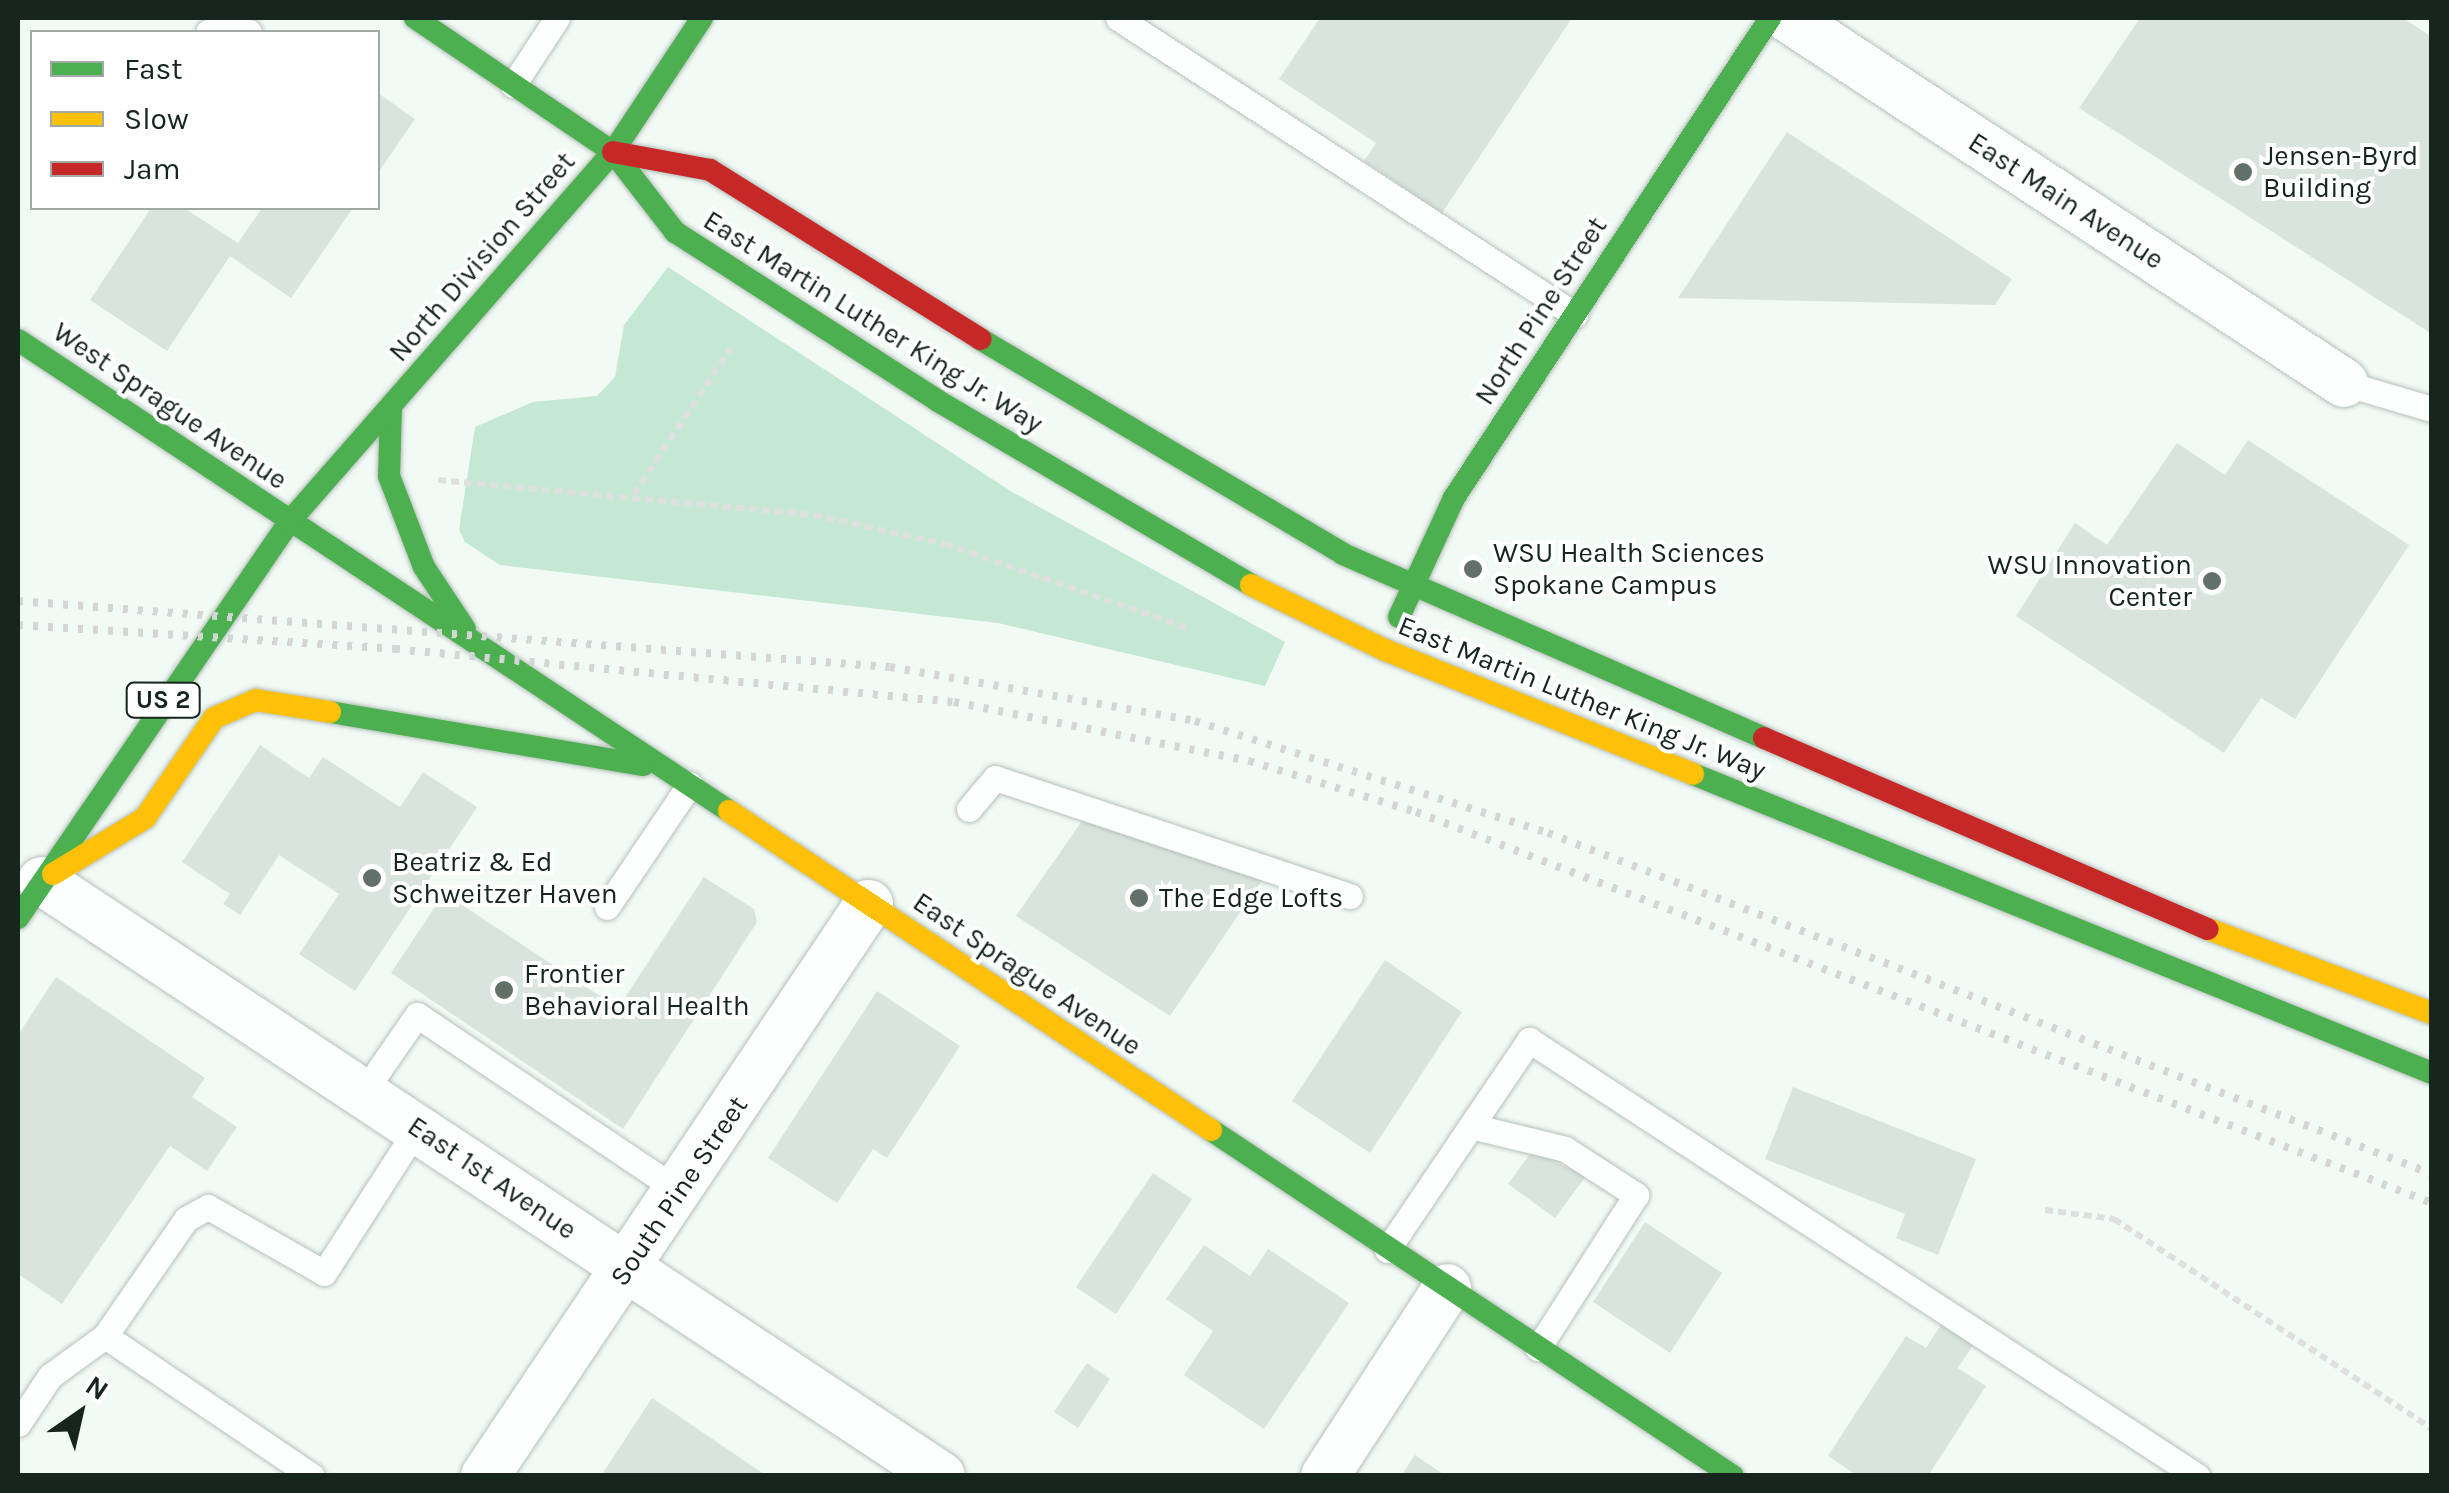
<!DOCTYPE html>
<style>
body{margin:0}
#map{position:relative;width:2449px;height:1493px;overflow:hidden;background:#f2faf5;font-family:Karla,sans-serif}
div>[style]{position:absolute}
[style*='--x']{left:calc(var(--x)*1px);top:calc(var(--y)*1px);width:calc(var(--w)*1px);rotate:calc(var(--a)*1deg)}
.green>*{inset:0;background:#c4e8d4}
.building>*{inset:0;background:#d9e4de}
.path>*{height:6px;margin-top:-3px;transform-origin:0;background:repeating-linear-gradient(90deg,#dde0de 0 8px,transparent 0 13px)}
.roads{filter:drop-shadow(0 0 2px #b6c0ba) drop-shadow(0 0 2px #b6c0ba)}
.lane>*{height:25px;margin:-12.5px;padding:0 12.5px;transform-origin:12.5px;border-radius:12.5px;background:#fdfefe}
.street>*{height:48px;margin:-24px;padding:0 24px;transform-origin:24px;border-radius:24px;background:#fdfefe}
.fast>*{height:22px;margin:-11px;padding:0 11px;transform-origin:11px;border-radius:11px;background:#4caf50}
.slow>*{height:22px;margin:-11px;padding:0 11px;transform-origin:11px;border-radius:11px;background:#ffc107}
.jam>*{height:22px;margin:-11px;padding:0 11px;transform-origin:11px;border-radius:11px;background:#c62828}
.rail>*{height:8px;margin-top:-4px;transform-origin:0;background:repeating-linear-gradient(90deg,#d3d6d5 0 5px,transparent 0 15px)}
.dots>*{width:28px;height:28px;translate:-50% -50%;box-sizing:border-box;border:5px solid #fff;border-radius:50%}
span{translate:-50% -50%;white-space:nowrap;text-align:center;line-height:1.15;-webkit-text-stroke:8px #fff;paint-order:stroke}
.shield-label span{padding:2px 8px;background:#fff;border:2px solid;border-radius:8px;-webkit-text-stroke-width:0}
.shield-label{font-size:25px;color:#16251d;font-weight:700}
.poi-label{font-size:28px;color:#16251d}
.left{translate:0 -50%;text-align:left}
.right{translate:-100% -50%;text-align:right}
.street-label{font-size:28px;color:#16251d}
.frame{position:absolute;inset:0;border:20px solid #16251d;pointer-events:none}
.legend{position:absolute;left:30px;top:30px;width:350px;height:180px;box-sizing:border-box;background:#fff;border:2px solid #a2a8a5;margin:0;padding:12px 18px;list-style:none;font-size:30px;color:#16251d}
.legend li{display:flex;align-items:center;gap:20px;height:50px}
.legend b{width:50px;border:2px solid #a2a8a5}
.north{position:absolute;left:30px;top:1363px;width:100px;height:100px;-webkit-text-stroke:8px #fff;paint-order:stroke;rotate:34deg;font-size:28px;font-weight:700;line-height:40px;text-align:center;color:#16251d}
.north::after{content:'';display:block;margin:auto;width:35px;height:45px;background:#16251d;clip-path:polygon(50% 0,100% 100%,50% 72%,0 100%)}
</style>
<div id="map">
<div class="green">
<div style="clip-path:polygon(668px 267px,1012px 492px,1285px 642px,1265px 686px,998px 623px,500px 565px,465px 542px,459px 530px,475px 427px,533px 402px,597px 396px,615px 377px,624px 325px)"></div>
</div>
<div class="building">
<div style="clip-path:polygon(1320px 18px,1572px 18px,1442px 213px,1364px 161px,1376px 143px,1279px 79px)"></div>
<div style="clip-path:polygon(2140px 18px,2403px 18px,2432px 37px,2432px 334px,2079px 108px)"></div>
<div style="clip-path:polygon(378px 93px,415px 119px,378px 173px)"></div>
<div style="clip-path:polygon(1787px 132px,2012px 279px,1995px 305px,1678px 298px)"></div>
<div style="clip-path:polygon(151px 208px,184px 208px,238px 243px,262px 208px,353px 208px,291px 298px,230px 256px,167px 351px,90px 300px)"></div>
<div style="clip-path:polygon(2248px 440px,2409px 545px,2295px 719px,2261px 698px,2224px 753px,2016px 616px,2075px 523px,2107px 545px,2177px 443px,2225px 475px)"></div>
<div style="clip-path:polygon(260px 745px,309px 778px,323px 757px,400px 807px,423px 772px,477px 807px,355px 991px,299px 954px,339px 894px,279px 855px,240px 915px,223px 904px,230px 894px,182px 862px)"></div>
<div style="clip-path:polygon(1086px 815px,1262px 880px,1170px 1016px,1016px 916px)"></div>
<div style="clip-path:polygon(704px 877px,754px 909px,757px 922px,623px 1129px,391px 973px,444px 893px,618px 1008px)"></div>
<div style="clip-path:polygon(1385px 960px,1462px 1012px,1370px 1153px,1292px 1101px)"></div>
<div style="clip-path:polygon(56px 977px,205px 1078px,192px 1097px,237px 1127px,207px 1171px,170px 1146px,62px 1304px,18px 1274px,18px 1035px)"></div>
<div style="clip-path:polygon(877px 991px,960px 1046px,887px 1158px,873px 1149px,837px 1203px,768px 1158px)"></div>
<div style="clip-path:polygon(1793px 1087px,1976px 1159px,1938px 1255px,1896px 1238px,1905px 1214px,1765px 1159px)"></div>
<div style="clip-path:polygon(1532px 1151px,1586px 1176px,1555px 1218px,1508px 1184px)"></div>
<div style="clip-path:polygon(1153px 1173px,1192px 1199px,1116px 1314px,1076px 1287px)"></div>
<div style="clip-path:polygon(1645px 1222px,1722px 1273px,1670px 1353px,1593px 1302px)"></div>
<div style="clip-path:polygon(1204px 1245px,1250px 1276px,1268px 1249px,1349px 1303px,1264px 1429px,1184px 1375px,1213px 1331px,1166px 1299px)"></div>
<div style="clip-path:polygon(1941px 1325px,1973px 1345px,1958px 1368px,1986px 1386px,1928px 1476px,1858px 1476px,1828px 1456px,1906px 1336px,1926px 1348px)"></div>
<div style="clip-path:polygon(1087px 1363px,1110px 1379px,1078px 1428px,1054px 1412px)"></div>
<div style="clip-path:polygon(652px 1398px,767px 1476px,601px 1476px)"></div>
<div style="clip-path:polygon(1415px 1455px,1446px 1476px,1401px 1476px)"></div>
</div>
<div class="path">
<div style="--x:438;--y:480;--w:378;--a:5.3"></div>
<div style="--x:814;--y:515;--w:134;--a:12.5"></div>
<div style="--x:945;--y:544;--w:257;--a:19.1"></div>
<div style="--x:634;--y:494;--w:175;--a:-56.4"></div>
<div style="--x:2045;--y:1210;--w:70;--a:7.4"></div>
<div style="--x:2114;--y:1219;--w:381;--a:33.4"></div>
</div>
<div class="roads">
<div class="lane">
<div style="--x:1118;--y:18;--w:545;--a:33.02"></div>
<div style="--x:208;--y:32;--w:19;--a:-25"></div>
<div style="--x:225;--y:24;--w:25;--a:18"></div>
<div style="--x:513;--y:85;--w:80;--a:-56.7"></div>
<div style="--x:2344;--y:383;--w:92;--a:16.5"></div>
<div style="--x:969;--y:809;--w:40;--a:-50"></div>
<div style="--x:995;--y:778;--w:374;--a:18.4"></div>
<div style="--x:607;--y:907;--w:148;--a:-56"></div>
<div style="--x:363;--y:1093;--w:95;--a:-55.3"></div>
<div style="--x:417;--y:1015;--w:316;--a:33.9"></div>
<div style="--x:1471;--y:1126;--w:97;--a:13.7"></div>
<div style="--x:1565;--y:1149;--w:85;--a:32.9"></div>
<div style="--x:1636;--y:1195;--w:182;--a:122.6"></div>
<div style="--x:1387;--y:1250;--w:254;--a:-55.9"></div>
<div style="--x:1529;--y:1040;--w:798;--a:33.13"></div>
<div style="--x:18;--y:1424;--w:58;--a:-56.3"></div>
<div style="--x:50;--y:1376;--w:68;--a:-36"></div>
<div style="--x:312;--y:1476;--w:250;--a:-145.9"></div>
<div style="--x:105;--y:1336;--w:142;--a:-55.3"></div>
<div style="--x:186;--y:1219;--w:25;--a:-29"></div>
<div style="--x:208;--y:1207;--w:133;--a:29.6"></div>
<div style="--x:324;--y:1273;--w:172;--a:-57.3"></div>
</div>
<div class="street">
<div style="--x:1788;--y:18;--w:665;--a:33.28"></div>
<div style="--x:42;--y:881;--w:1078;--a:33.5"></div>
<div style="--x:485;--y:1476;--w:689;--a:-56.13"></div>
<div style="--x:1325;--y:1476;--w:224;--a:-57"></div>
</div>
<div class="fast">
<div style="--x:415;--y:18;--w:239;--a:34.1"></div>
<div style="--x:613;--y:152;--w:101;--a:52.2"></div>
<div style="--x:675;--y:232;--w:313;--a:32.7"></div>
<div style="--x:938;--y:401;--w:363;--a:30.4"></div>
<div style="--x:980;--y:339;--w:422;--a:30.6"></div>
<div style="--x:1343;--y:554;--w:459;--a:23.6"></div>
<div style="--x:18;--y:340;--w:853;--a:33.52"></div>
<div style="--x:391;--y:406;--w:70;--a:91.6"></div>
<div style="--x:389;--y:476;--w:97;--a:69"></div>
<div style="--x:424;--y:567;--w:74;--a:56.5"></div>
<div style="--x:1399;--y:617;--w:131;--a:-65.2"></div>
<div style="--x:1454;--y:498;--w:575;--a:-56.64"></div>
<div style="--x:330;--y:712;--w:318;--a:9.6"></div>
<div style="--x:1693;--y:774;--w:797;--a:22.03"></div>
<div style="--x:18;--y:918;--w:480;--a:-55.6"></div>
<div style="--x:289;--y:522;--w:492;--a:-48.8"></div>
<div style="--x:613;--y:152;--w:161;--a:-56.4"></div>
<div style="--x:1211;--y:1130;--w:626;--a:33.54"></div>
</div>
<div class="slow">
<div style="--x:1251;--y:585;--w:149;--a:25.9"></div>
<div style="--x:1385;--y:650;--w:332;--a:21.9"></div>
<div style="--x:729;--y:811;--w:578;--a:33.5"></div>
<div style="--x:53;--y:874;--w:108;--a:-31.3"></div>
<div style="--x:145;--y:818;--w:121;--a:-55.4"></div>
<div style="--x:214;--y:718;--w:46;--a:-23.2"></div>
<div style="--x:256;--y:700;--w:75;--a:9.2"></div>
<div style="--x:2208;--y:929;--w:239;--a:20.6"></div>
</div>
<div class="jam">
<div style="--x:613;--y:152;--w:99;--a:10.5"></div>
<div style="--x:710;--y:170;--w:319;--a:32"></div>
<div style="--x:1764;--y:738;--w:483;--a:23.3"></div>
</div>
</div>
<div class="rail">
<div style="--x:18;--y:601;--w:874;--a:4.33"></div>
<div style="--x:890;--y:667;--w:310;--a:10"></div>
<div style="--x:1195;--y:721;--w:370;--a:17.6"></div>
<div style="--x:1548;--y:833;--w:947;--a:21.09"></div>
<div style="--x:18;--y:625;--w:378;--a:3.6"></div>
<div style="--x:395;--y:649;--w:562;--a:5.42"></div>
<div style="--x:954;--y:702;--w:301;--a:11.3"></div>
<div style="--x:1249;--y:761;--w:175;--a:17"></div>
<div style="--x:1416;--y:812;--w:1089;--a:21.05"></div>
</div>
<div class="dots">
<div style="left:2243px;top:172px;background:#637069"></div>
<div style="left:1473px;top:569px;background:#637069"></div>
<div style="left:2212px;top:581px;background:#637069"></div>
<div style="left:372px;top:878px;background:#637069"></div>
<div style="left:1139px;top:898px;background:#637069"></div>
<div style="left:504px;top:990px;background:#637069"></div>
</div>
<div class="shield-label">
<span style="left:163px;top:700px">US 2</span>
</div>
<div class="poi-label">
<span class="left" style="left:2263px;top:172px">Jensen-Byrd<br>Building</span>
<span class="left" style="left:1493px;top:569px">WSU Health Sciences<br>Spokane Campus</span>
<span class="right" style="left:2192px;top:581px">WSU Innovation<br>Center</span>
<span class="left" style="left:392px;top:878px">Beatriz &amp; Ed<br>Schweitzer Haven</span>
<span class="left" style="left:1159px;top:898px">The Edge Lofts</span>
<span class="left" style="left:524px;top:990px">Frontier<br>Behavioral Health</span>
</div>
<div class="street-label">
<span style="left:2066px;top:201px;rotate:33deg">East Main Avenue</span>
<span style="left:482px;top:257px;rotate:-49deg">North Division Street</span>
<span style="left:1541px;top:311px;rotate:-57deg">North Pine Street</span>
<span style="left:873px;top:322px;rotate:32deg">East Martin Luther King Jr. Way</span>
<span style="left:170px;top:406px;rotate:34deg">West Sprague Avenue</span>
<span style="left:1582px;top:698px;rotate:22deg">East Martin Luther King Jr. Way</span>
<span style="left:1027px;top:974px;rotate:34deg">East Sprague Avenue</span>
<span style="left:492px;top:1178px;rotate:34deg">East 1st Avenue</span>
<span style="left:679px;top:1191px;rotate:-56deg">South Pine Street</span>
</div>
<div class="frame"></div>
<ul class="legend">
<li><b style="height:12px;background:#4caf50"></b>Fast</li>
<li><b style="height:12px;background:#ffc107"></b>Slow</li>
<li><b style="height:12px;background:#c62828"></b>Jam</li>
</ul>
<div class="north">N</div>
</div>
